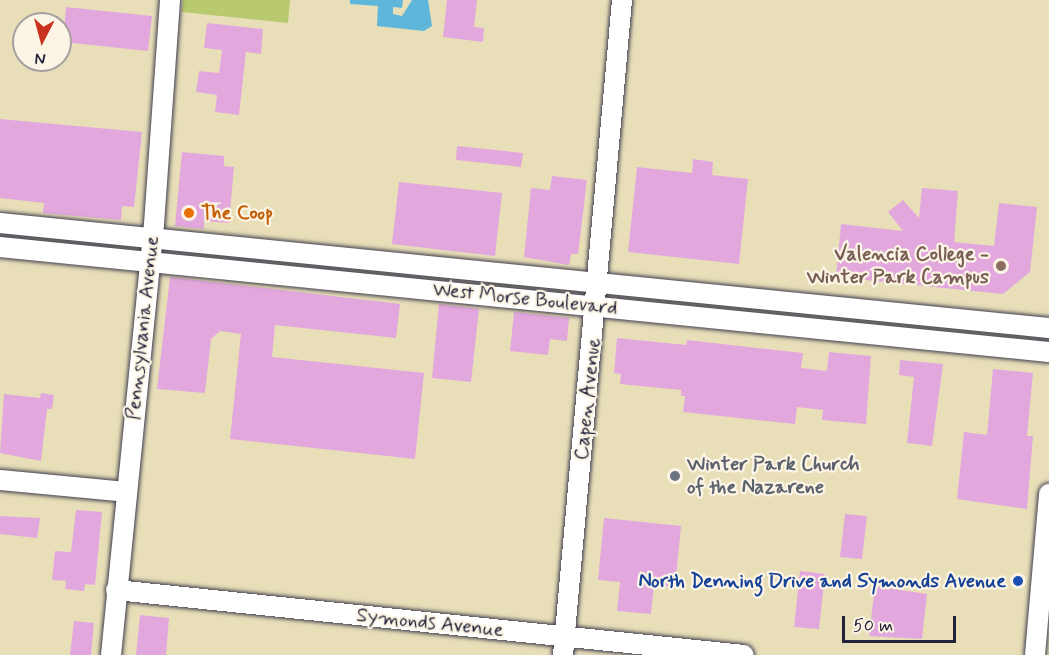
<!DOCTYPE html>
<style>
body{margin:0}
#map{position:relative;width:1049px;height:655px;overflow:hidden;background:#e8dfb9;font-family:Mynerve,sans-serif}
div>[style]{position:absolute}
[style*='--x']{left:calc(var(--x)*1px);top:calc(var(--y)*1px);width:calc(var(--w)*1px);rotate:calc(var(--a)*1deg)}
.green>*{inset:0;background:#b8ca6d}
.water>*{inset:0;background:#5eb6db}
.building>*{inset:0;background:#e2a8dd}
.roads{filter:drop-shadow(0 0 2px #403e4e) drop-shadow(0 0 2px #403e4e)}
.minor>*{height:20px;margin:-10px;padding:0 10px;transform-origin:10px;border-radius:10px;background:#fff}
.dots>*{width:16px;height:16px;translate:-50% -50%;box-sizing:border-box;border:3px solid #fcf5e5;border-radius:50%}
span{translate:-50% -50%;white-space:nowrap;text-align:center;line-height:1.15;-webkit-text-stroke:4.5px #fcf5e5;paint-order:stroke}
.food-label{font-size:20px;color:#c56008;font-weight:700}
.left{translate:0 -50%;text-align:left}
.education-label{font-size:20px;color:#785e54;font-weight:700}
.right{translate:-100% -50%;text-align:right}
.street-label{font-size:20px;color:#22223b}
.worship-label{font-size:20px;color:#5b616d;font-weight:700}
.transit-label{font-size:20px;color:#164399;font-weight:700}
.north{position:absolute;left:12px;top:12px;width:60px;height:60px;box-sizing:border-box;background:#fcf5e5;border:2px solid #a5a1a1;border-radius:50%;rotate:186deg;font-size:16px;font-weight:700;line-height:24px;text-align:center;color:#22223b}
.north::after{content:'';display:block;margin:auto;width:21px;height:27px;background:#c8321e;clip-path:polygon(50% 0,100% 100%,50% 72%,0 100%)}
.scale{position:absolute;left:842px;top:616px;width:114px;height:27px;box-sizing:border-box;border:3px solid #22223b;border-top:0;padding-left:8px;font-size:18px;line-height:21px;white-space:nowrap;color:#22223b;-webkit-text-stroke:4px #fcf5e5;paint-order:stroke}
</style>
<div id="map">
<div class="green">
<div style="clip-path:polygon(183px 0,290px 0,288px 23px,182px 12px)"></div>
</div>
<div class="water">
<div style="clip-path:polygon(350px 0,403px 0,402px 8px,393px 7px,393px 14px,402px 16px,412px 0,428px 0,432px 26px,424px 31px,377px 26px,378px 6px,350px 4px)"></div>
</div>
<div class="building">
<div style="clip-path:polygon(447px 0,477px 0,474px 27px,484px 28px,483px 42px,443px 37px)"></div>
<div style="clip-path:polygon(66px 7px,152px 16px,148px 51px,63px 42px)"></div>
<div style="clip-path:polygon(207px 23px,263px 29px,261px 54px,246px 52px,239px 115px,215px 112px,217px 95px,196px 92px,199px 71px,219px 73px,222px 50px,204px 48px)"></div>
<div style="clip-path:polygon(0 119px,142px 132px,134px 207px,122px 206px,121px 220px,43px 213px,44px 203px,0 198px)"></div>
<div style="clip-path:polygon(457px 146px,523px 153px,521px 167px,456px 160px)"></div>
<div style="clip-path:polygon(182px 152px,224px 156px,224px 166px,234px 167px,229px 223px,204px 221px,204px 229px,175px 226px)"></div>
<div style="clip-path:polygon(693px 159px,713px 162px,712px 175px,748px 179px,739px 264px,628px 252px,637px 167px,692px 173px)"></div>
<div style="clip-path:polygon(552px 176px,587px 180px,578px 254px,571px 254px,569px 265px,524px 257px,531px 188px,550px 190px)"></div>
<div style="clip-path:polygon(399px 182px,502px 193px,495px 256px,392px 244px)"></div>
<div style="clip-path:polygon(922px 188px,958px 191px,954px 242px,994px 246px,999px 203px,1037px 207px,1030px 272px,1003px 294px,836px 277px,841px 224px,903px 231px,888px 212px,903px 200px,919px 218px)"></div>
<div style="clip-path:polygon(170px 277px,400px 304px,396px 338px,275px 325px,272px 357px,424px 373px,415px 459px,230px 439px,241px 334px,220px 331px,211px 339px,205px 393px,157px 389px)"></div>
<div style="clip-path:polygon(439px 304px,479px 309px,471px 382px,432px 378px)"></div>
<div style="clip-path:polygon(514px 312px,569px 318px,567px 341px,550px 339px,548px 355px,510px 351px)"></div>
<div style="clip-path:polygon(617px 338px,686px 345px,687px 340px,803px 353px,801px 368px,827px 371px,829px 352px,871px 356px,866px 424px,822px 420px,823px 410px,797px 407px,795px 424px,683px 412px,685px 396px,681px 396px,681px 390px,620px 384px,621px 374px,614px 373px)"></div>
<div style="clip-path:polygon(900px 360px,943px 364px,932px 446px,907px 443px,914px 377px,899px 375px)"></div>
<div style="clip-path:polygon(993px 369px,1033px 373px,1027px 436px,1033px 436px,1027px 509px,957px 499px,964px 432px,987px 435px)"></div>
<div style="clip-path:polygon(41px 393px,54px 395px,52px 409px,47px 409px,41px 461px,0 453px,4px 394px,40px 398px)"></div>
<div style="clip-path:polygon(76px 510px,102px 512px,95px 585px,85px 584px,84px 591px,65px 589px,66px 581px,52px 580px,55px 551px,71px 552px)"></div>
<div style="clip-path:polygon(845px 514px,867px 516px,862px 559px,840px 557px)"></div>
<div style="clip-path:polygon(0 516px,40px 518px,37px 538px,0 534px)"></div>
<div style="clip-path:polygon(604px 518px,681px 526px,675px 587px,654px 585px,651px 614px,617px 611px,620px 582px,598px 580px)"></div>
<div style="clip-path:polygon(800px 571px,825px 574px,819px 629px,794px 627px)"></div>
<div style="clip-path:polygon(875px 586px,927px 594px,922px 639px,869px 636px)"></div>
<div style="clip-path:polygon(140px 615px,169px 618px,166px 655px,136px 655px)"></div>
<div style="clip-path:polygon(74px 621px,94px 623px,91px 655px,70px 655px)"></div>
</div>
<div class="roads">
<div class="minor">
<div style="--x:0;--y:223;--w:1054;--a:5.72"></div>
<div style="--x:0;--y:247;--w:1054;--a:5.72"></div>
<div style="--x:0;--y:480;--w:127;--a:5.4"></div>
<div style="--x:116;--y:590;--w:631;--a:5.91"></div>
<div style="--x:111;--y:655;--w:433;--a:-84.3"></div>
<div style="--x:154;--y:224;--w:225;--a:-85.9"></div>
<div style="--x:563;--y:655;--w:658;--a:-84.85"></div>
<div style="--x:1035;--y:655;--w:162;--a:-85"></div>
</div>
</div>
<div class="dots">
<div style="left:189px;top:213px;background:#e8710a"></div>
<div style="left:1001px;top:266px;background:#8d6e63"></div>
<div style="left:675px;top:476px;background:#6b7280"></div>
<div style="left:1018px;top:581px;background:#1a4fb4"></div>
</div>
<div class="food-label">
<span class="left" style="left:201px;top:213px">The Coop</span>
</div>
<div class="education-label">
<span class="right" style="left:989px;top:266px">Valencia College -<br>Winter Park Campus</span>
</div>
<div class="street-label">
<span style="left:525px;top:299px;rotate:6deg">West Morse Boulevard</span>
<span style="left:143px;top:328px;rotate:-84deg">Pennsylvania Avenue</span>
<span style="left:588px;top:399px;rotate:-84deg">Capen Avenue</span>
<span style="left:430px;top:623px;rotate:6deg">Symonds Avenue</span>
</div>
<div class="worship-label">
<span class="left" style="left:687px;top:476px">Winter Park Church<br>of the Nazarene</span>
</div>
<div class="transit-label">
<span class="right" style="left:1006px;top:581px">North Denning Drive and Symonds Avenue</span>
</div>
<div class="north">N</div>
<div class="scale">50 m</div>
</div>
